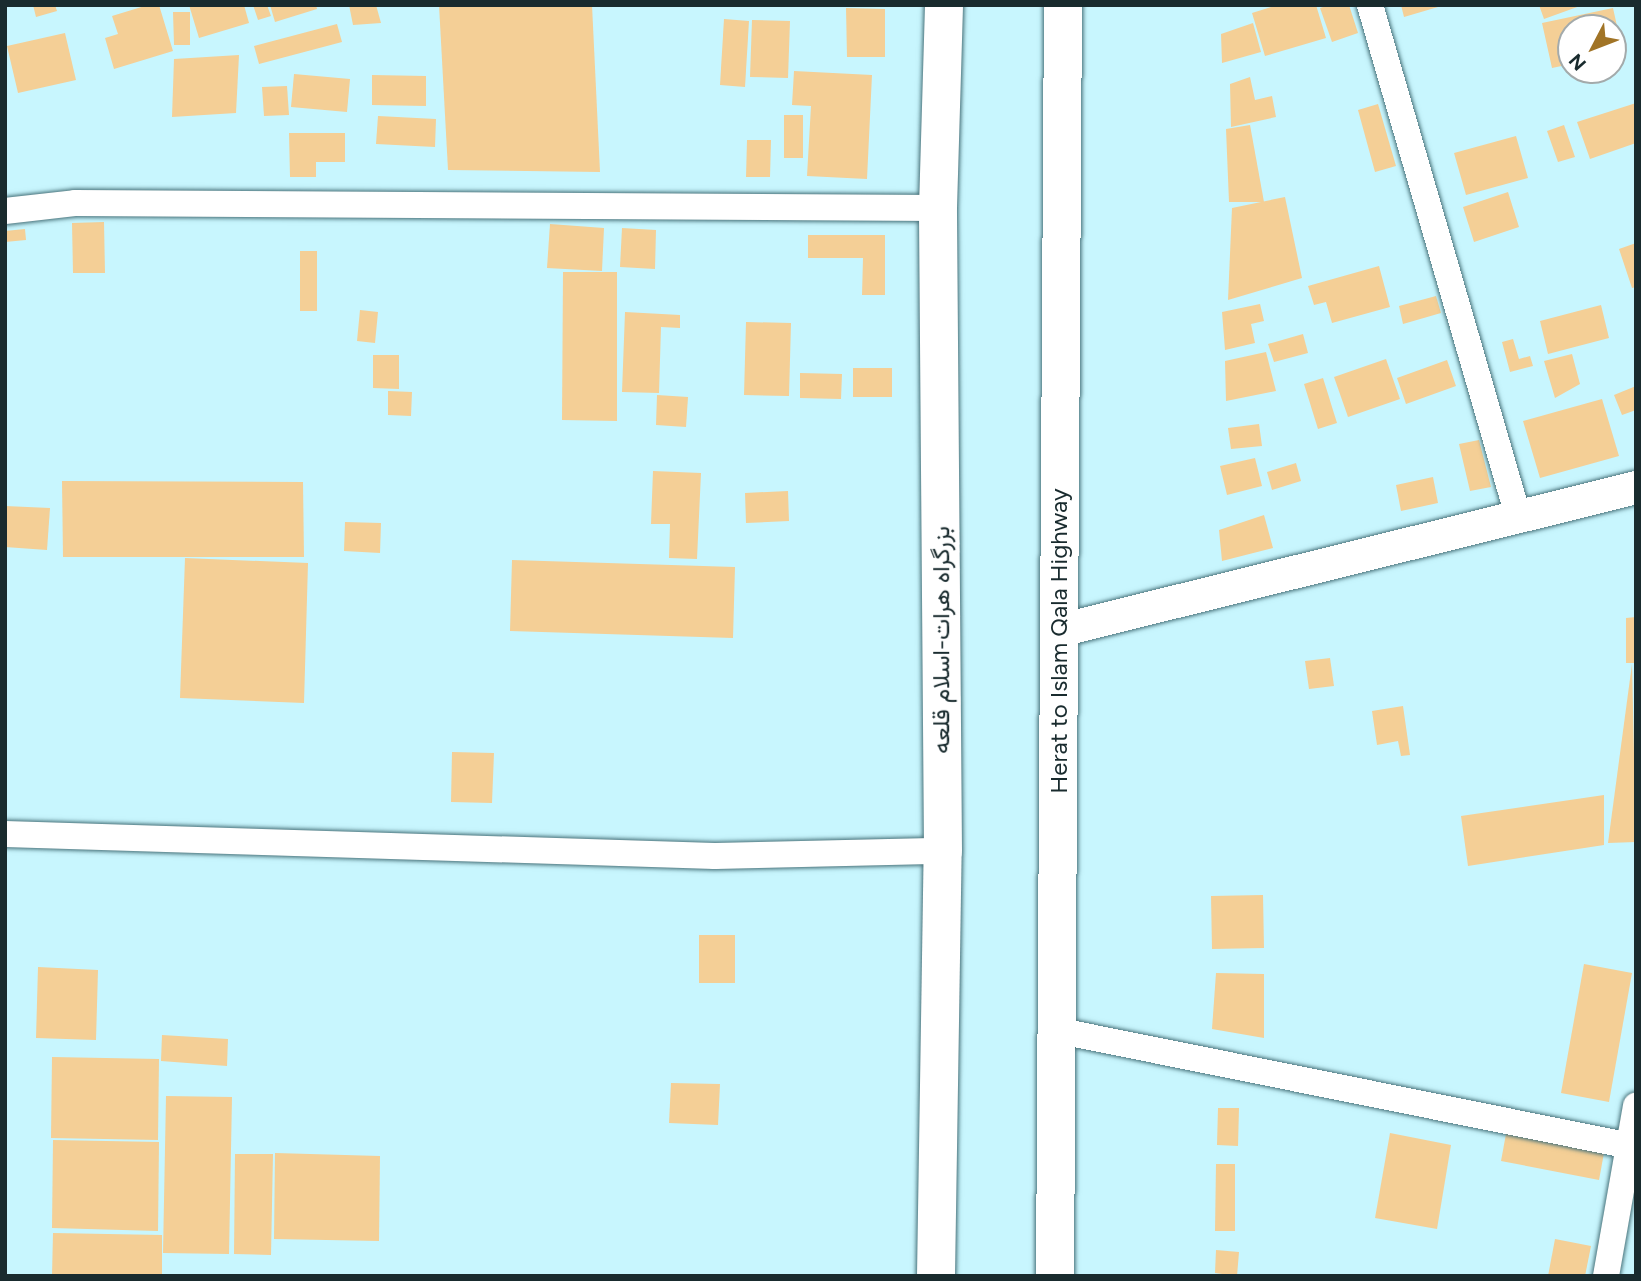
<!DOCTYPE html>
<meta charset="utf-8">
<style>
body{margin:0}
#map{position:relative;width:1641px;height:1281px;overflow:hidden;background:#c8f6fe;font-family:Figtree,Vazirmatn,sans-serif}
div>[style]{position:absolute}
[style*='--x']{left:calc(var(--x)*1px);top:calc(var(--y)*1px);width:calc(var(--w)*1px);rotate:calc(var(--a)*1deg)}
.building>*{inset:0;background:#f4cf96}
.roads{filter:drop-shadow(0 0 2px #49737b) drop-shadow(0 0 2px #49737b)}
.minor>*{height:26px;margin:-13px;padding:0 13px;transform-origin:13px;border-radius:13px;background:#fff}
.tertiary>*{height:33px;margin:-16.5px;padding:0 16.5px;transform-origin:16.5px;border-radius:16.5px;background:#fff}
.trunk>*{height:38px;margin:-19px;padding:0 19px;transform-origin:19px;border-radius:19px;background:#fff}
span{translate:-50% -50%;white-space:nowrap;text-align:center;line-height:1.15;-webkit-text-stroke:7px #fff;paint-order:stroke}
.street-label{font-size:24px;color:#192b2e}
.frame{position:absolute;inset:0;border:7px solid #192b2e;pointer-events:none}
.north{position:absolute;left:1557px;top:14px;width:70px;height:70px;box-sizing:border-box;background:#fff;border:2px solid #a3aaab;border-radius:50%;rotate:228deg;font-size:19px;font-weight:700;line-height:28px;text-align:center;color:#192b2e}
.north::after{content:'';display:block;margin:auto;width:24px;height:32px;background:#a17426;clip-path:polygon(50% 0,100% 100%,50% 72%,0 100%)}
</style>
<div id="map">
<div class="building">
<div style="clip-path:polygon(33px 5px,55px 5px,57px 11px,36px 17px)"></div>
<div style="clip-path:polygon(148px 5px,159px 5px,173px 51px,114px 69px,105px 38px,118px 34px,112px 16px)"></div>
<div style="clip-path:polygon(189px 5px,244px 5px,249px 23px,199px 38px)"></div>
<div style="clip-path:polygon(253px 5px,267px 5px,271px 16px,258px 20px)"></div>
<div style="clip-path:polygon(270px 5px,316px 5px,317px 9px,275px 22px)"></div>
<div style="clip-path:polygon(349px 5px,376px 5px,381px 23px,353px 25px)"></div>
<div style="clip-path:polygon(439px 5px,592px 5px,600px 172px,448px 170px)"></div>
<div style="clip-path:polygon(1278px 5px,1316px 5px,1326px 38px,1265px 56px,1252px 13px)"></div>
<div style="clip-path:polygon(1329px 5px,1349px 5px,1358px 33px,1332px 42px,1320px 8px)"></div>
<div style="clip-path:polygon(1401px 5px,1437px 5px,1438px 7px,1404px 17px)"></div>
<div style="clip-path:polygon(1539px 5px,1580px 5px,1580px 6px,1544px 19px)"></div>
<div style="clip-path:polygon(846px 8px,885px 9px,885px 57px,847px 57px)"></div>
<div style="clip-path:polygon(1613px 8px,1623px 53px,1613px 55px,1613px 28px,1571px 28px,1571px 64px,1552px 68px,1542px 23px)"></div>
<div style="clip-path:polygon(173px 12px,190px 12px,190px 45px,174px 45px)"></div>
<div style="clip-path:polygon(724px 19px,749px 21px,745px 87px,720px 85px)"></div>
<div style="clip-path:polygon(752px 20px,790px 21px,788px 78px,750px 77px)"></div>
<div style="clip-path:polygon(1253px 23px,1261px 52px,1222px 63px,1221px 34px)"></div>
<div style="clip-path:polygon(337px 24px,342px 42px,259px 64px,254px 46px)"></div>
<div style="clip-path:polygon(65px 33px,76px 80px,18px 93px,7px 46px)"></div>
<div style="clip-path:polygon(239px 55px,236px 113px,172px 117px,174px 59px)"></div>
<div style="clip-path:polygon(794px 71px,872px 75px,867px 179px,807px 176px,811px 106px,792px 105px)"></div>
<div style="clip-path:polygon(294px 74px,350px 79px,347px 112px,291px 107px)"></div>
<div style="clip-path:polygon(372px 75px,426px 76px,426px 106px,372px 105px)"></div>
<div style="clip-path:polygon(1250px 77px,1255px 100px,1272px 96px,1276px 117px,1231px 127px,1230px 84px)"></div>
<div style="clip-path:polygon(287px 86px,289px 115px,264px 116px,262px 87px)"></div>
<div style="clip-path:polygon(1636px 103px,1636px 143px,1590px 159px,1577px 122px)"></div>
<div style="clip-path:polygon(1378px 104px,1396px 166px,1375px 172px,1358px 110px)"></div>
<div style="clip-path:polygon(784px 115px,803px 115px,803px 158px,784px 158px)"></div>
<div style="clip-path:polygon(378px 116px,436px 119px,435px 147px,376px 144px)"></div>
<div style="clip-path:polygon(1250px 125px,1264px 202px,1229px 202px,1226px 129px)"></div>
<div style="clip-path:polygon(1564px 125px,1575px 157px,1558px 162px,1547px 131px)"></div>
<div style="clip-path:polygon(289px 133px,345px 133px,345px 162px,316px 162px,316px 177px,290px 177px)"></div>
<div style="clip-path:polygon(1516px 136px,1528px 178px,1466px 195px,1454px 153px)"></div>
<div style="clip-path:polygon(747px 140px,771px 140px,770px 177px,746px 177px)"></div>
<div style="clip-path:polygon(1508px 192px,1519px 227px,1474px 242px,1463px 207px)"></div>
<div style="clip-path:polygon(1285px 197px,1302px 278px,1228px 300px,1232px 208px)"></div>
<div style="clip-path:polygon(104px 222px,105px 273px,73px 273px,72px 223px)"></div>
<div style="clip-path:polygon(550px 224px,604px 228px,602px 271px,547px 268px)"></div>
<div style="clip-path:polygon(622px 228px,656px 230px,655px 269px,620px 267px)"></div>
<div style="clip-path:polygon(25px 229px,26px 240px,5px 242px,5px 231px)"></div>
<div style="clip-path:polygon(808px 235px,885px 235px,885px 295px,862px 295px,863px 258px,808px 258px)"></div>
<div style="clip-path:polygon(1636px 243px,1636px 287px,1632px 288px,1619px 249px)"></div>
<div style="clip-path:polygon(300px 251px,317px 251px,317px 311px,300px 311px)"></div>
<div style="clip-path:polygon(1379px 266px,1390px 307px,1332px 323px,1326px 302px,1314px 305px,1308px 286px)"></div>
<div style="clip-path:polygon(563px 272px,617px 272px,617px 421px,562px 420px)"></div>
<div style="clip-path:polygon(1436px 296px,1441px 313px,1403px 324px,1399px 306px)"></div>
<div style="clip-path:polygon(1260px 304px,1264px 321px,1251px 324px,1255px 343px,1225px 350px,1222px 312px)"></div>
<div style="clip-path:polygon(1601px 305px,1609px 338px,1548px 354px,1540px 321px)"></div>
<div style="clip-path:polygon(360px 310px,378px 312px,375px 343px,357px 341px)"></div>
<div style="clip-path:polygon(625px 312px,680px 315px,680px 328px,661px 327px,659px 393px,622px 392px)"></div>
<div style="clip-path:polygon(746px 322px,791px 323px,789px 396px,744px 395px)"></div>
<div style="clip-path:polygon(1303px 334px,1308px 353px,1274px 362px,1268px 344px)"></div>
<div style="clip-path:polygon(1513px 339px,1519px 359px,1530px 356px,1533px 366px,1510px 372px,1502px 342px)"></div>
<div style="clip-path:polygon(1266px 352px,1276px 391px,1226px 401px,1225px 361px)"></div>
<div style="clip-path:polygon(1572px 354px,1580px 384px,1555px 398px,1544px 361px)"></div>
<div style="clip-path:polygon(373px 355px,399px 355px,399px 389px,373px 388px)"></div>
<div style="clip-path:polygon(1386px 359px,1400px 399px,1348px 417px,1334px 377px)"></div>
<div style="clip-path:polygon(1447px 360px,1456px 386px,1406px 404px,1397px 378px)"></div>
<div style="clip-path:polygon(853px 368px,892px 368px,892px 397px,853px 397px)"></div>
<div style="clip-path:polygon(800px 373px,842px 374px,841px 399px,800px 398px)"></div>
<div style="clip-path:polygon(1323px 378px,1337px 423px,1318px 429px,1304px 384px)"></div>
<div style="clip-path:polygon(1636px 386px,1636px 410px,1622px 415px,1614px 395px)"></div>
<div style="clip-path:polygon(388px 391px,412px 392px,411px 416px,388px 415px)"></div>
<div style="clip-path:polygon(657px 395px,688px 397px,686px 427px,656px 425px)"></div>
<div style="clip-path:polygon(1602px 399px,1619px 456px,1540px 478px,1523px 421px)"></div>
<div style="clip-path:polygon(1259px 424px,1262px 446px,1231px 449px,1228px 428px)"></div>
<div style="clip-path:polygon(1479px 440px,1491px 487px,1470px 491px,1459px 444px)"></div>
<div style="clip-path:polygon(1255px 458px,1262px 486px,1227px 495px,1220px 466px)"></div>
<div style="clip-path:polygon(1296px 463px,1301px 481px,1272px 490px,1267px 472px)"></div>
<div style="clip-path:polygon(653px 471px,701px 473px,697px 559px,669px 558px,670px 524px,651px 524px)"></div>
<div style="clip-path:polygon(1433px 477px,1438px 503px,1401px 511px,1396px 485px)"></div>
<div style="clip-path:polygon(62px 481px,303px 482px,304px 557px,63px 557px)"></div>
<div style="clip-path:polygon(788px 491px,789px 521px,746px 523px,745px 493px)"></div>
<div style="clip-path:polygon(5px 506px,50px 508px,47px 550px,5px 547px)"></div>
<div style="clip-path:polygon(1264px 515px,1273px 548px,1222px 561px,1219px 530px)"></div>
<div style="clip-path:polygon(345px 522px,381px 523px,380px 553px,344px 551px)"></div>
<div style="clip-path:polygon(185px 558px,308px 563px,304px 703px,180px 698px)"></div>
<div style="clip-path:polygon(512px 560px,735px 567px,733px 638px,510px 631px)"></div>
<div style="clip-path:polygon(1636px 617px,1636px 663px,1626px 663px,1626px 618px)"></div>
<div style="clip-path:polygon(1330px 658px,1334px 686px,1309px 689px,1305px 661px)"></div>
<div style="clip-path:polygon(1632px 664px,1636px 842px,1608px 843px)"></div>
<div style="clip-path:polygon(1403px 706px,1410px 755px,1401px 756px,1398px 741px,1377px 745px,1372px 711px)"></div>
<div style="clip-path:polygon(452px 752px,494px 753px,492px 803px,451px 802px)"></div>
<div style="clip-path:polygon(1604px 795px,1604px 845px,1468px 866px,1461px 816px)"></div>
<div style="clip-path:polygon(1263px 895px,1264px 948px,1212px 949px,1211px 896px)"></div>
<div style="clip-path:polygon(699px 935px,735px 935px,735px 983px,699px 983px)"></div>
<div style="clip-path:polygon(1584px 964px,1632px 973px,1609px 1102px,1561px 1093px)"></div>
<div style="clip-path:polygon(38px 967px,98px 970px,96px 1040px,36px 1038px)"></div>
<div style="clip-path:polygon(1216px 973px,1264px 974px,1264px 1038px,1212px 1029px)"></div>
<div style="clip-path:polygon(162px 1035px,228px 1039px,227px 1066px,161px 1061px)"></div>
<div style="clip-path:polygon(52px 1057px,159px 1059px,158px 1140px,51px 1138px)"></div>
<div style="clip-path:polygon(671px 1083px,720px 1084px,718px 1125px,669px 1123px)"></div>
<div style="clip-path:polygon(166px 1096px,232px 1097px,229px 1254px,163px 1253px)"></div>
<div style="clip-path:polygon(1218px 1108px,1239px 1108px,1238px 1146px,1217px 1145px)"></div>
<div style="clip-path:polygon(1390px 1133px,1451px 1145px,1437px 1229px,1375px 1218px)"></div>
<div style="clip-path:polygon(1506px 1134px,1604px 1153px,1599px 1180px,1501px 1161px)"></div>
<div style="clip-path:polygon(53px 1140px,159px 1142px,158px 1231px,52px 1228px)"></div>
<div style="clip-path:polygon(275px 1153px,380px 1156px,379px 1241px,274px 1239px)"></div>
<div style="clip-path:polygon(235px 1154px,273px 1154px,271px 1255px,234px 1254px)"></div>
<div style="clip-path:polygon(1216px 1164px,1235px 1164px,1235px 1231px,1215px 1231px)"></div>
<div style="clip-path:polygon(53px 1233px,162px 1235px,162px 1276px,52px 1276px)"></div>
<div style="clip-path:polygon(1555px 1239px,1591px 1246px,1585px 1276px,1548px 1276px)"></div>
<div style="clip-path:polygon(1216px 1250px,1239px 1252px,1237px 1276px,1215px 1273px)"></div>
</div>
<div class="roads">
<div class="minor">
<div style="--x:1370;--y:5;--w:532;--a:73.85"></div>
<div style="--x:5;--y:211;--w:70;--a:-6.5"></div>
<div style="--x:75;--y:203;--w:863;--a:0.33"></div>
<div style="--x:5;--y:834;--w:710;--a:1.77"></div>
<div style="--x:715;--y:856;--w:228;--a:-1.3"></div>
<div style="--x:1055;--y:1030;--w:593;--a:11.39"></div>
<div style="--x:1606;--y:1276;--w:173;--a:-80"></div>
</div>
<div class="tertiary">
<div style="--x:1059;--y:630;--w:594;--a:-13.92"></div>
</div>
<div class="trunk">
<div style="--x:936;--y:1276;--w:425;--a:-89.1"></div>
<div style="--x:943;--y:851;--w:643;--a:-90.45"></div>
<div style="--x:938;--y:208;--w:203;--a:-88.3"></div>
<div style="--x:1055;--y:1276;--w:1271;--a:-89.64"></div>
</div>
</div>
<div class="street-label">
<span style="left:941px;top:640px;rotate:-90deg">بزرگراه هرات-اسلام قلعه</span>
<span style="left:1059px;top:641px;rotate:-90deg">Herat to Islam Qala Highway</span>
</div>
<div class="frame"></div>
<div class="north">N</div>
</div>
